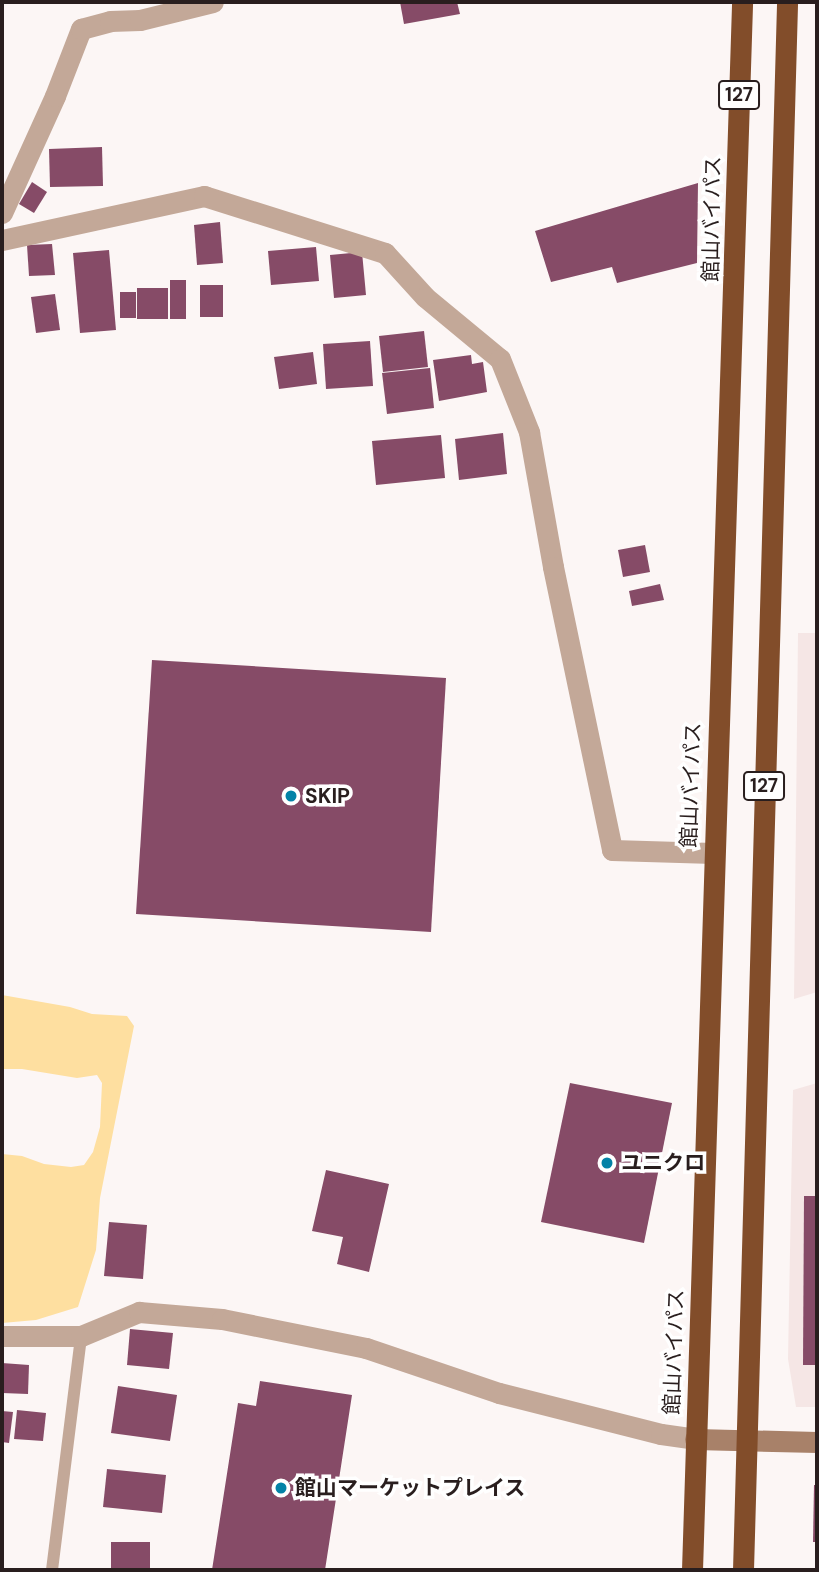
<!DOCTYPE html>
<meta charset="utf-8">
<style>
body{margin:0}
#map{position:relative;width:819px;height:1572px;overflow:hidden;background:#fcf6f5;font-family:"DM Sans","Noto Sans JP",sans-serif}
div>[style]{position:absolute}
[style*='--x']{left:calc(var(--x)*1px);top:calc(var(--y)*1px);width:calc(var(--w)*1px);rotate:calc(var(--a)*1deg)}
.built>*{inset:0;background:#f5e6e5}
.green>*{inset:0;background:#fedfa0}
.building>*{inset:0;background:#864b67}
.lane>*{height:12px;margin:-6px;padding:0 6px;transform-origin:6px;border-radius:6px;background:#c3a898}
.street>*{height:21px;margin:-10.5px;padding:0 10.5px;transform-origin:10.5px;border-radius:10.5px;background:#c3a898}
.secondary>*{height:21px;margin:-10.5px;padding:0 10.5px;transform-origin:10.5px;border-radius:10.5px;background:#a88169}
.highway>*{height:21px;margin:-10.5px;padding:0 10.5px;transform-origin:10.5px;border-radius:10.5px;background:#824d2a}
.dots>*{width:19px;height:19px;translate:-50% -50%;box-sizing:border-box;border:4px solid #fff;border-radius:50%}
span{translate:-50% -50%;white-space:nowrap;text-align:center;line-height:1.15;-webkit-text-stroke:7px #fff;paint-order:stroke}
.shield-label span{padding:2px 5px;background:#fff;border:2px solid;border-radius:5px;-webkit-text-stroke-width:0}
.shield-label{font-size:19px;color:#291e1e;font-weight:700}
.street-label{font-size:21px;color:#291e1e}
.poi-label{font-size:21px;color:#291e1e;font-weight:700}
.left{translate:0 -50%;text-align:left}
.frame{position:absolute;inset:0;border:4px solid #291e1e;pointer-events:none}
</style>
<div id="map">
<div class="built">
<div style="clip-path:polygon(798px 633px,817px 633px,817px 992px,794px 999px)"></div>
<div style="clip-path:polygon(817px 1083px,817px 1407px,796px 1407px,788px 1359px,793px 1090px)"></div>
</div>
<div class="green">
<div style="clip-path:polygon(2px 995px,70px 1007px,92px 1014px,127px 1016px,134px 1026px,100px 1198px,96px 1250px,78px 1307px,36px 1320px,2px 1323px,2px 1154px,22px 1156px,44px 1164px,71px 1167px,84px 1165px,93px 1152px,100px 1127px,102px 1083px,97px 1075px,77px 1078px,22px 1069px,2px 1069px)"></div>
</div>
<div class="building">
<div style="clip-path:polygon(400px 2px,457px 2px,460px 14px,404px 24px)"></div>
<div style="clip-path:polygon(102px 147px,103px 186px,50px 187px,49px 149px)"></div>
<div style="clip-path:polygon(32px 182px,47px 192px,34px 213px,19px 204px)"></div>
<div style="clip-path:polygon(698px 183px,697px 263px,617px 283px,612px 267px,551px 282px,535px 231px)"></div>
<div style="clip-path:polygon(220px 222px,223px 263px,197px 265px,194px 225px)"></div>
<div style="clip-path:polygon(52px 244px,55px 275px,29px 276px,27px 245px)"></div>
<div style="clip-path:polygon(316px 247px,319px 281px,271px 285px,268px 251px)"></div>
<div style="clip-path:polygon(109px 250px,116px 330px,80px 333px,73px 253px)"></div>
<div style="clip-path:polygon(362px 252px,366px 295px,334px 298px,330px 255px)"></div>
<div style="clip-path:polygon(170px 280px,186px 280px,186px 319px,170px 319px)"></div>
<div style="clip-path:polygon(200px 285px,223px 285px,223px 317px,200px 317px)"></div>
<div style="clip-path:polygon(137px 288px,168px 288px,168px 319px,137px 319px)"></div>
<div style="clip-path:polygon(120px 292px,136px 292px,136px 318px,120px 318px)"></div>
<div style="clip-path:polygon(55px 294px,60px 330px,36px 333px,31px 297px)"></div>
<div style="clip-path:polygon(424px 331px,428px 367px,383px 372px,379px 336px)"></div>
<div style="clip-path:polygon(370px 341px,373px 386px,326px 389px,323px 344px)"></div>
<div style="clip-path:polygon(313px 352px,317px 384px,279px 389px,274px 357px)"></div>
<div style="clip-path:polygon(471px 355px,472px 364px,483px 362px,487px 392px,439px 401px,433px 360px)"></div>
<div style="clip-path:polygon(430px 368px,434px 408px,387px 414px,382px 373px)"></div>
<div style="clip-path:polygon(503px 433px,507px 474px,459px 480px,455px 439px)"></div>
<div style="clip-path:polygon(441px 435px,445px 478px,376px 485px,372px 441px)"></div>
<div style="clip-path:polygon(645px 545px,650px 572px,623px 577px,618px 550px)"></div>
<div style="clip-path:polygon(660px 584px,664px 600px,632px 606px,629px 591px)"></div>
<div style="clip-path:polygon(152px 660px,446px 678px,431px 932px,136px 914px)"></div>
<div style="clip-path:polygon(570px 1083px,672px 1103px,644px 1243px,541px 1222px)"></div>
<div style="clip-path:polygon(326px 1170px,389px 1184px,369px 1272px,337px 1264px,343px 1237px,312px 1231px)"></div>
<div style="clip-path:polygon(804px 1196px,817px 1196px,817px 1365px,803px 1365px)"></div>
<div style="clip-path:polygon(109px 1222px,147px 1225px,143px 1279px,104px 1276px)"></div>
<div style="clip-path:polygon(130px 1329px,173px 1333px,169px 1369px,127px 1365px)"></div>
<div style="clip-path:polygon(2px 1363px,29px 1365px,28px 1394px,2px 1393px)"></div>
<div style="clip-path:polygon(260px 1381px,352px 1395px,325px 1570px,212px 1570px,238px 1403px,256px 1406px)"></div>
<div style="clip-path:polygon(118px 1386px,177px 1395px,170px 1441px,111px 1433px)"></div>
<div style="clip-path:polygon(17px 1410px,46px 1413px,43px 1441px,14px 1439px)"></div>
<div style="clip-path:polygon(2px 1411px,13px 1412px,9px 1443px,2px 1442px)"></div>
<div style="clip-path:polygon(107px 1469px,166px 1475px,162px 1513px,103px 1507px)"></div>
<div style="clip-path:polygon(814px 1485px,817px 1485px,817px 1542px,813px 1542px)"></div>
<div style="clip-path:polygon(111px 1542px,150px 1542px,150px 1570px,111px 1570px)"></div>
</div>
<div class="lane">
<div style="--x:52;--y:1570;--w:236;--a:-82.9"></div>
</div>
<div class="street">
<div style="--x:2;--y:213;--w:128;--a:-65.6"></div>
<div style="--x:55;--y:96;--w:72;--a:-68.8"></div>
<div style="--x:81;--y:29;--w:30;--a:-15"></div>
<div style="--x:110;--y:21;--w:30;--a:-2"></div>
<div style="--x:140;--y:20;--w:75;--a:-13.9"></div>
<div style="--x:2;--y:240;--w:207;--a:-12.3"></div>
<div style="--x:204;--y:196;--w:190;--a:17.5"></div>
<div style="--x:385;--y:253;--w:59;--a:47.7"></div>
<div style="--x:425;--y:297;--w:97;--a:39.6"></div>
<div style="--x:500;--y:359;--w:79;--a:68.3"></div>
<div style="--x:529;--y:432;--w:137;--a:79.9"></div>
<div style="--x:553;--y:567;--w:289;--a:78.2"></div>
<div style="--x:612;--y:850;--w:101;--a:1.7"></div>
<div style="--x:2;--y:1336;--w:79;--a:0"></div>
<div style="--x:81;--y:1336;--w:63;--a:-22.5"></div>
<div style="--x:139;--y:1312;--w:83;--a:4.8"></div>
<div style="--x:222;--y:1319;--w:147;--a:11.4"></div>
<div style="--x:366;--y:1348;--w:140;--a:18.7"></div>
<div style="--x:499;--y:1393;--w:167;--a:14.2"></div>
<div style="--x:661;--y:1434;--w:34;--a:8"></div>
</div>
<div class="secondary">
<div style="--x:695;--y:1439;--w:122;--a:1.4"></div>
</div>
<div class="highway">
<div style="--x:692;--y:1570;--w:1569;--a:-88.17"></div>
<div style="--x:743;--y:1570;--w:1569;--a:-88.39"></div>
</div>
<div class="dots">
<div style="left:291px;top:796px;background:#0482a7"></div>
<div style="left:607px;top:1163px;background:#0482a7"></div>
<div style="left:281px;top:1488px;background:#0482a7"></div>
</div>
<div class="shield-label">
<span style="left:739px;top:95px">127</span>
<span style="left:764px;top:786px">127</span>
</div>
<div class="street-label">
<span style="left:712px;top:219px;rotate:-89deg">館山バイパス</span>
<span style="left:691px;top:785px;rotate:-88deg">館山バイパス</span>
<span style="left:674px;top:1352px;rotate:-88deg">館山バイパス</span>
</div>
<div class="poi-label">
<span class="left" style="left:305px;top:796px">SKIP</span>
<span class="left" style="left:621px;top:1163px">ユニクロ</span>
<span class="left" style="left:295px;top:1488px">館山マーケットプレイス</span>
</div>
<div class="frame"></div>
</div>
